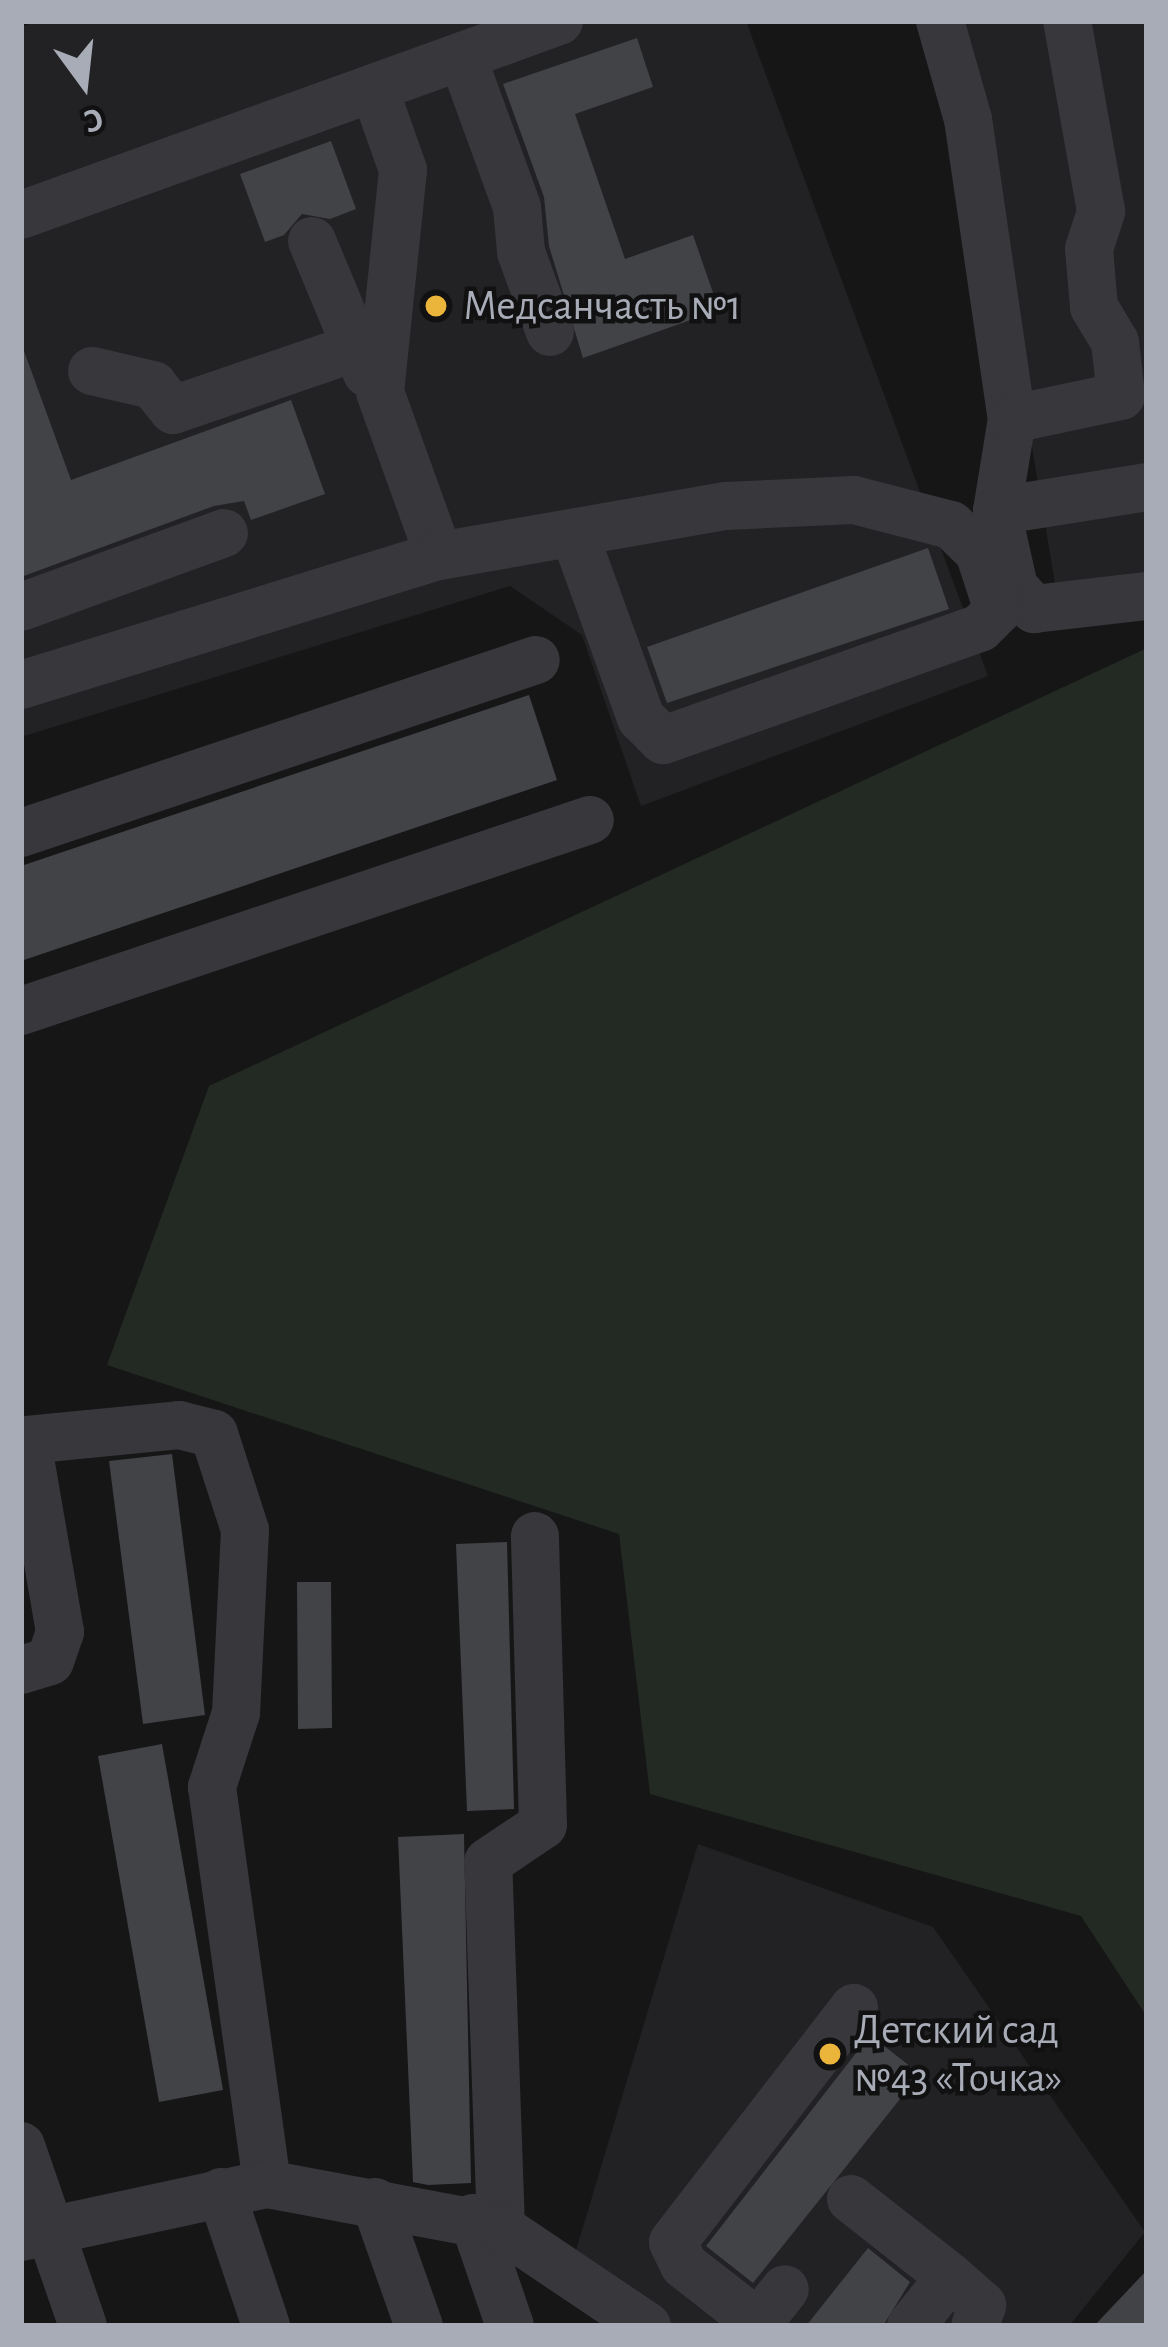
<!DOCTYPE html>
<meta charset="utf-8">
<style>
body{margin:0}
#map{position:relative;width:1168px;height:2347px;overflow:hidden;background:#161617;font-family:"Alegreya Sans",sans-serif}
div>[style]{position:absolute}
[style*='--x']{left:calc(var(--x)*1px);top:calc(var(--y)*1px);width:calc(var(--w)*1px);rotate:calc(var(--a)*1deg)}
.built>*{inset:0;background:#222224}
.green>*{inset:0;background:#222a23}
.building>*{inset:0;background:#424347}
.minor>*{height:48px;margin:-24px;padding:0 24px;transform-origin:24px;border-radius:24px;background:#37373c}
.dots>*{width:33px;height:33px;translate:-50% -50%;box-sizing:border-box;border:6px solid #111112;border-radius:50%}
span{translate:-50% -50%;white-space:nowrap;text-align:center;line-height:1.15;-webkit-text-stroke:9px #111112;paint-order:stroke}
.poi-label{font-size:42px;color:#a8acb7}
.left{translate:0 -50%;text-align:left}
.frame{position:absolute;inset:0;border:24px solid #a8acb7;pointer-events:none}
.north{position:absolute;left:24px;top:24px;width:120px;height:120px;-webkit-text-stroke:9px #111112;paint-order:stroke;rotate:165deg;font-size:33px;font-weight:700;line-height:48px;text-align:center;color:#a8acb7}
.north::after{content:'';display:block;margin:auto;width:42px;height:54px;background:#a8acb7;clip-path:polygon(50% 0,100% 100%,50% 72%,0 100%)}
</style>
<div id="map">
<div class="built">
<div style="clip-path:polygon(38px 21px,746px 21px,988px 676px,641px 806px,582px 635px,510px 586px,21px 737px,21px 27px)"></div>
<div style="clip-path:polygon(960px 21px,1147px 21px,1147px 582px,1057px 595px)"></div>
<div style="clip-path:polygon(698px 1844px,933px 1927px,1145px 2232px,1069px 2326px,663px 2326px,571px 2267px)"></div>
</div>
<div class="green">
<div style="clip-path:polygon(1147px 648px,1147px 2017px,1081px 1916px,650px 1794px,619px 1534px,107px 1365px,209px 1086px)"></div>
</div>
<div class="building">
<div style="clip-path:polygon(637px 38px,653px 87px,575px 114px,625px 259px,693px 235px,719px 310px,583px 358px,549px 246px,544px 197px,503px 84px)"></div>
<div style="clip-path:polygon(331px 141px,356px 209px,330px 219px,302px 214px,284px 235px,265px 242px,240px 174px)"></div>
<div style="clip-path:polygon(24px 351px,71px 480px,291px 400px,325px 494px,251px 520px,244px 501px,214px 506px,21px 577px)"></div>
<div style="clip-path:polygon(928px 548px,949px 609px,667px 703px,647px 647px)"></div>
<div style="clip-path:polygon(529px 695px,557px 780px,21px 961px,21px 866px)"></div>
<div style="clip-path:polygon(172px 1454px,205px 1715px,143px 1724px,109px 1461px)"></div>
<div style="clip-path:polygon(507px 1542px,514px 1809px,467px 1811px,456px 1544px)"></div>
<div style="clip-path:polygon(297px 1582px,331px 1582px,332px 1728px,298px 1729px)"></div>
<div style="clip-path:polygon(162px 1744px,223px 2090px,159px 2102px,98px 1756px)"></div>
<div style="clip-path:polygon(464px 1834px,471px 2183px,428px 2185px,413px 2182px,398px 1837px)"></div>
<div style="clip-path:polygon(870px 2035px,920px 2074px,753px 2283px,706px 2246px)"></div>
<div style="clip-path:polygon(868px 2248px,910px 2282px,883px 2326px,806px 2326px)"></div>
<div style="clip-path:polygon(1147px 2270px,1147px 2326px,1094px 2326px)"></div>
</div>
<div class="minor">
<div style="--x:940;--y:21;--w:102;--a:74.1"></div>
<div style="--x:968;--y:119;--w:303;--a:81.7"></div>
<div style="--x:1012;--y:419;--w:93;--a:99.3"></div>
<div style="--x:997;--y:511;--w:78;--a:77.4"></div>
<div style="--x:1014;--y:587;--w:30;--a:48"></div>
<div style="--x:1034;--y:609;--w:114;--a:-6.6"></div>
<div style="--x:462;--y:56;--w:161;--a:70"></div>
<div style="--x:517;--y:207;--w:45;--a:84.9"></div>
<div style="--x:521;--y:252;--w:85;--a:70.1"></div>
<div style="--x:374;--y:88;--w:87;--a:70.5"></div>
<div style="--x:403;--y:170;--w:223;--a:95.9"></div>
<div style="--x:380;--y:392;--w:174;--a:70.2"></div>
<div style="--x:21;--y:215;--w:572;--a:-19.83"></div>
<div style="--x:312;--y:241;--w:143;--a:67.4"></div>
<div style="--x:92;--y:371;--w:63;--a:12.9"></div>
<div style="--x:153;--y:385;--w:32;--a:51"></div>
<div style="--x:173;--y:410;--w:188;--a:-18.9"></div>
<div style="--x:1012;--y:419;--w:111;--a:-11.9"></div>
<div style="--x:1121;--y:396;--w:54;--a:-96.3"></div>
<div style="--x:1115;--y:342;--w:41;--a:-121"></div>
<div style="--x:1094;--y:307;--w:58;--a:-94.9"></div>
<div style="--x:1089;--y:249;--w:40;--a:-72"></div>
<div style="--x:1101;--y:211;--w:193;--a:-100.1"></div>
<div style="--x:997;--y:511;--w:152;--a:-9.1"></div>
<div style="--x:21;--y:607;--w:216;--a:-20"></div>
<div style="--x:21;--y:685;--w:437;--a:-17.2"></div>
<div style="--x:439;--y:556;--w:291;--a:-9.9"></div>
<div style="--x:726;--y:506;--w:128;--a:-2.7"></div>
<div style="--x:854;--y:500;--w:100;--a:14.5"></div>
<div style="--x:951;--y:525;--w:39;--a:44"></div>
<div style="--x:979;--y:552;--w:61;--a:71.9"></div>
<div style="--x:998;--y:610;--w:25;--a:135"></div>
<div style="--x:980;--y:628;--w:336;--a:160.5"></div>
<div style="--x:663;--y:740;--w:31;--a:-135"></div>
<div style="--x:641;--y:718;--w:191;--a:-109.9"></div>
<div style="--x:21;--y:833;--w:543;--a:-18.57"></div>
<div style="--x:21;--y:1011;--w:600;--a:-18.56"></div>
<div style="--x:21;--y:1670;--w:30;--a:-17"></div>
<div style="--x:50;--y:1661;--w:31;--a:-71"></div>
<div style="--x:60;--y:1632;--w:195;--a:-99.8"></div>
<div style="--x:27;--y:1440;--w:153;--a:-5.6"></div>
<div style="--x:179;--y:1425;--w:36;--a:14"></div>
<div style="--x:214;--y:1434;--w:101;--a:72.1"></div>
<div style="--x:245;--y:1530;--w:183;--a:92.8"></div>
<div style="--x:236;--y:1713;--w:78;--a:108"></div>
<div style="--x:212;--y:1787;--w:401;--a:82.1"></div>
<div style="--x:21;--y:2146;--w:190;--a:71"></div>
<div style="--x:221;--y:2192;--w:141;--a:71.4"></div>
<div style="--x:851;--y:2199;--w:126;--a:38.2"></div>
<div style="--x:950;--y:2277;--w:63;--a:128.5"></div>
<div style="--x:375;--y:2202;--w:132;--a:70.5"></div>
<div style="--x:473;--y:2218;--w:114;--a:71.1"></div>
<div style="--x:501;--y:2228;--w:366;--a:-92"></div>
<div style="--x:488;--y:1862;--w:66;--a:-33.9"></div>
<div style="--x:543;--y:1825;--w:289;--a:-91.6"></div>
<div style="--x:21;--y:2237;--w:252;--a:-12.2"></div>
<div style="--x:267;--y:2184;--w:238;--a:10.6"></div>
<div style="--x:501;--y:2228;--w:176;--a:33.9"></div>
<div style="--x:950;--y:2277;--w:43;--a:41.2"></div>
<div style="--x:982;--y:2305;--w:22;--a:108"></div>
<div style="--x:758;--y:2323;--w:43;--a:-51.5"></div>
<div style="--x:762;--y:2326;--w:99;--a:-142"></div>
<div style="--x:684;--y:2265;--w:25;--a:-116"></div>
<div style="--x:673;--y:2242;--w:296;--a:-52.3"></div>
</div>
<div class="dots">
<div style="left:436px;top:306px;background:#ebb43a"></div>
<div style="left:830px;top:2054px;background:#ebb43a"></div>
</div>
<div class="poi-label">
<span class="left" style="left:463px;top:306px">Медсанчасть №1</span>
<span class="left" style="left:854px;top:2054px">Детский сад<br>№43 «Точка»</span>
</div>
<div class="frame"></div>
<div class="north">С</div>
</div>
